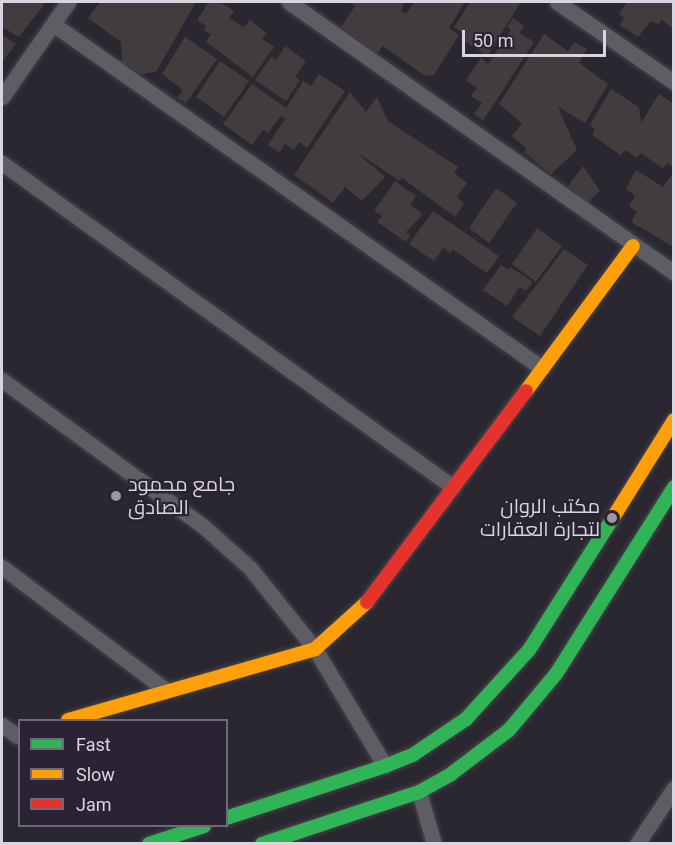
<!DOCTYPE html>
<meta charset="utf-8">
<style>
body{margin:0}
#map{position:relative;width:675px;height:845px;overflow:hidden;background:#2a2730;font-family:Roboto,Cairo,sans-serif}
div>[style]{position:absolute}
[style*='--x']{left:calc(var(--x)*1px);top:calc(var(--y)*1px);width:calc(var(--w)*1px);rotate:calc(var(--a)*1deg)}
.building>*{inset:0;background:#423c3e}
.roads{filter:drop-shadow(0 0 2px #46444c) drop-shadow(0 0 2px #46444c)}
.street>*{height:15px;margin:-7.5px;padding:0 7.5px;transform-origin:7.5px;border-radius:7.5px;background:#5f5d64}
.fast>*{height:14px;margin:-7px;padding:0 7px;transform-origin:7px;border-radius:7px;background:#30b455}
.slow>*{height:14px;margin:-7px;padding:0 7px;transform-origin:7px;border-radius:7px;background:#ff9f0a}
.jam>*{height:14px;margin:-7px;padding:0 7px;transform-origin:7px;border-radius:7px;background:#e5322d}
.dots>*{width:16px;height:16px;translate:-50% -50%;box-sizing:border-box;border:3px solid #292334;border-radius:50%}
span{translate:-50% -50%;white-space:nowrap;text-align:center;line-height:1.15;-webkit-text-stroke:4.5px #292334;paint-order:stroke}
.poi-label{font-size:20px;color:#d8d5e0}
.left{translate:0 -50%;text-align:left}
.right{translate:-100% -50%;text-align:right}
.frame{position:absolute;inset:0;border:3px solid #d8d5e0;pointer-events:none}
.legend{position:absolute;left:18px;top:719px;width:210px;height:108px;box-sizing:border-box;background:#292334;border:2px solid #6f6a79;margin:0;padding:8px 10px;list-style:none;font-size:18px;color:#d8d5e0}
.legend li{display:flex;align-items:center;gap:12px;height:30px}
.legend b{width:30px;border:2px solid #6f6a79}
.scale{position:absolute;left:462px;top:30px;width:144px;height:27px;box-sizing:border-box;border:3px solid #d8d5e0;border-top:0;padding-left:8px;font-size:18px;line-height:21px;white-space:nowrap;color:#d8d5e0;-webkit-text-stroke:4px #292334;paint-order:stroke}
</style>
<div id="map">
<div class="building">
<div style="clip-path:polygon(2px 2px,46px 2px,19px 37px,2px 27px)"></div>
<div style="clip-path:polygon(100px 2px,196px 2px,156px 72px,140px 74px,122px 63px,121px 42px,88px 18px)"></div>
<div style="clip-path:polygon(209px 2px,220px 2px,234px 11px,229px 18px,244px 27px,250px 20px,267px 33px,262px 39px,274px 47px,253px 77px,206px 42px,211px 34px,204px 31px,206px 26px,197px 20px)"></div>
<div style="clip-path:polygon(348px 2px,405px 2px,401px 11px,406px 14px,414px 2px,465px 2px,449px 28px,459px 35px,434px 75px,425px 76px,383px 46px,377px 54px,341px 27px,355px 6px)"></div>
<div style="clip-path:polygon(470px 2px,521px 2px,487px 56px,461px 39px,463px 33px,454px 27px)"></div>
<div style="clip-path:polygon(627px 2px,674px 2px,674px 29px,662px 20px,659px 24px,651px 21px,638px 37px,619px 25px,624px 18px,619px 14px)"></div>
<div style="clip-path:polygon(513px 18px,524px 26px,520px 33px,534px 42px,483px 121px,474px 114px,482px 103px,471px 96px,477px 88px,466px 80px,481px 58px,488px 64px,511px 30px,507px 27px)"></div>
<div style="clip-path:polygon(544px 34px,568px 51px,574px 42px,587px 49px,579px 63px,608px 84px,585px 123px,558px 107px,577px 150px,551px 174px,524px 152px,527px 149px,512px 136px,522px 123px,499px 104px)"></div>
<div style="clip-path:polygon(2px 35px,16px 44px,2px 62px)"></div>
<div style="clip-path:polygon(185px 37px,217px 59px,186px 103px,177px 98px,183px 90px,162px 74px)"></div>
<div style="clip-path:polygon(285px 46px,306px 61px,295px 77px,300px 80px,286px 101px,255px 80px,271px 57px,276px 60px)"></div>
<div style="clip-path:polygon(220px 61px,249px 81px,224px 117px,196px 97px)"></div>
<div style="clip-path:polygon(319px 74px,345px 91px,307px 148px,299px 142px,294px 150px,285px 144px,279px 153px,268px 145px,285px 119px,281px 116px,268px 133px,263px 130px,252px 145px,223px 124px,252px 84px,286px 108px,303px 81px,311px 86px)"></div>
<div style="clip-path:polygon(611px 89px,639px 107px,641px 123px,659px 94px,674px 104px,674px 167px,667px 163px,663px 169px,641px 153px,637px 158px,625px 150px,620px 155px,592px 135px,595px 130px,590px 125px)"></div>
<div style="clip-path:polygon(350px 92px,366px 112px,377px 97px,388px 121px,458px 167px,454px 173px,467px 183px,457px 197px,464px 204px,455px 217px,402px 178px,400px 181px,356px 152px,385px 177px,362px 201px,345px 187px,333px 203px,294px 175px)"></div>
<div style="clip-path:polygon(583px 166px,600px 191px,587px 203px,568px 186px)"></div>
<div style="clip-path:polygon(636px 170px,663px 187px,674px 172px,674px 247px,631px 222px,637px 212px,629px 206px,635px 196px,626px 189px)"></div>
<div style="clip-path:polygon(395px 181px,416px 196px,410px 205px,423px 214px,406px 232px,410px 235px,406px 242px,377px 222px,382px 216px,374px 211px)"></div>
<div style="clip-path:polygon(496px 188px,517px 203px,489px 243px,469px 228px)"></div>
<div style="clip-path:polygon(433px 211px,499px 256px,487px 273px,452px 249px,451px 253px,443px 248px,434px 261px,409px 244px)"></div>
<div style="clip-path:polygon(537px 228px,562px 246px,536px 282px,512px 264px)"></div>
<div style="clip-path:polygon(564px 249px,588px 265px,540px 336px,512px 317px)"></div>
<div style="clip-path:polygon(501px 265px,508px 270px,510px 267px,533px 282px,526px 291px,520px 287px,507px 306px,483px 290px)"></div>
</div>
<div class="roads">
<div class="street">
<div style="--x:289;--y:2;--w:471;--a:35.1"></div>
<div style="--x:557;--y:2;--w:142;--a:34.4"></div>
<div style="--x:53;--y:24;--w:598;--a:35.13"></div>
<div style="--x:2;--y:97;--w:116;--a:-55.2"></div>
<div style="--x:2;--y:163;--w:555;--a:35.69"></div>
<div style="--x:2;--y:380;--w:250;--a:36"></div>
<div style="--x:204;--y:527;--w:62;--a:41.7"></div>
<div style="--x:250;--y:568;--w:104;--a:51.3"></div>
<div style="--x:315;--y:649;--w:136;--a:59.1"></div>
<div style="--x:2;--y:567;--w:205;--a:36.9"></div>
<div style="--x:2;--y:725;--w:19;--a:36"></div>
<div style="--x:419;--y:792;--w:54;--a:73.9"></div>
<div style="--x:637;--y:844;--w:67;--a:-56.5"></div>
</div>
<div class="fast">
<div style="--x:226;--y:818;--w:167;--a:-18.1"></div>
<div style="--x:385;--y:766;--w:31;--a:-22"></div>
<div style="--x:414;--y:754;--w:63;--a:-33.9"></div>
<div style="--x:466;--y:719;--w:93;--a:-47.6"></div>
<div style="--x:529;--y:650;--w:159;--a:-57.6"></div>
<div style="--x:149;--y:844;--w:58;--a:-18.1"></div>
<div style="--x:262;--y:844;--w:165;--a:-18.3"></div>
<div style="--x:419;--y:792;--w:37;--a:-29"></div>
<div style="--x:451;--y:774;--w:73;--a:-37.2"></div>
<div style="--x:509;--y:730;--w:73;--a:-50"></div>
<div style="--x:556;--y:674;--w:221;--a:-57.7"></div>
</div>
<div class="slow">
<div style="--x:526;--y:391;--w:180;--a:-53.6"></div>
<div style="--x:614;--y:516;--w:113;--a:-58"></div>
<div style="--x:68;--y:720;--w:257;--a:-16"></div>
<div style="--x:315;--y:649;--w:70;--a:-42.1"></div>
</div>
<div class="jam">
<div style="--x:367;--y:602;--w:264;--a:-53"></div>
</div>
</div>
<div class="dots">
<div style="left:116px;top:496px;background:#9b98a2"></div>
<div style="left:612px;top:518px;background:#9b98a2"></div>
</div>
<div class="poi-label">
<span class="left" style="left:128px;top:496px">جامع محمود<br>الصادق</span>
<span class="right" style="left:600px;top:518px">مكتب الروان<br>لتجارة العقارات</span>
</div>
<div class="frame"></div>
<ul class="legend">
<li><b style="height:8px;background:#30b455"></b>Fast</li>
<li><b style="height:8px;background:#ff9f0a"></b>Slow</li>
<li><b style="height:8px;background:#e5322d"></b>Jam</li>
</ul>
<div class="scale">50 m</div>
</div>
